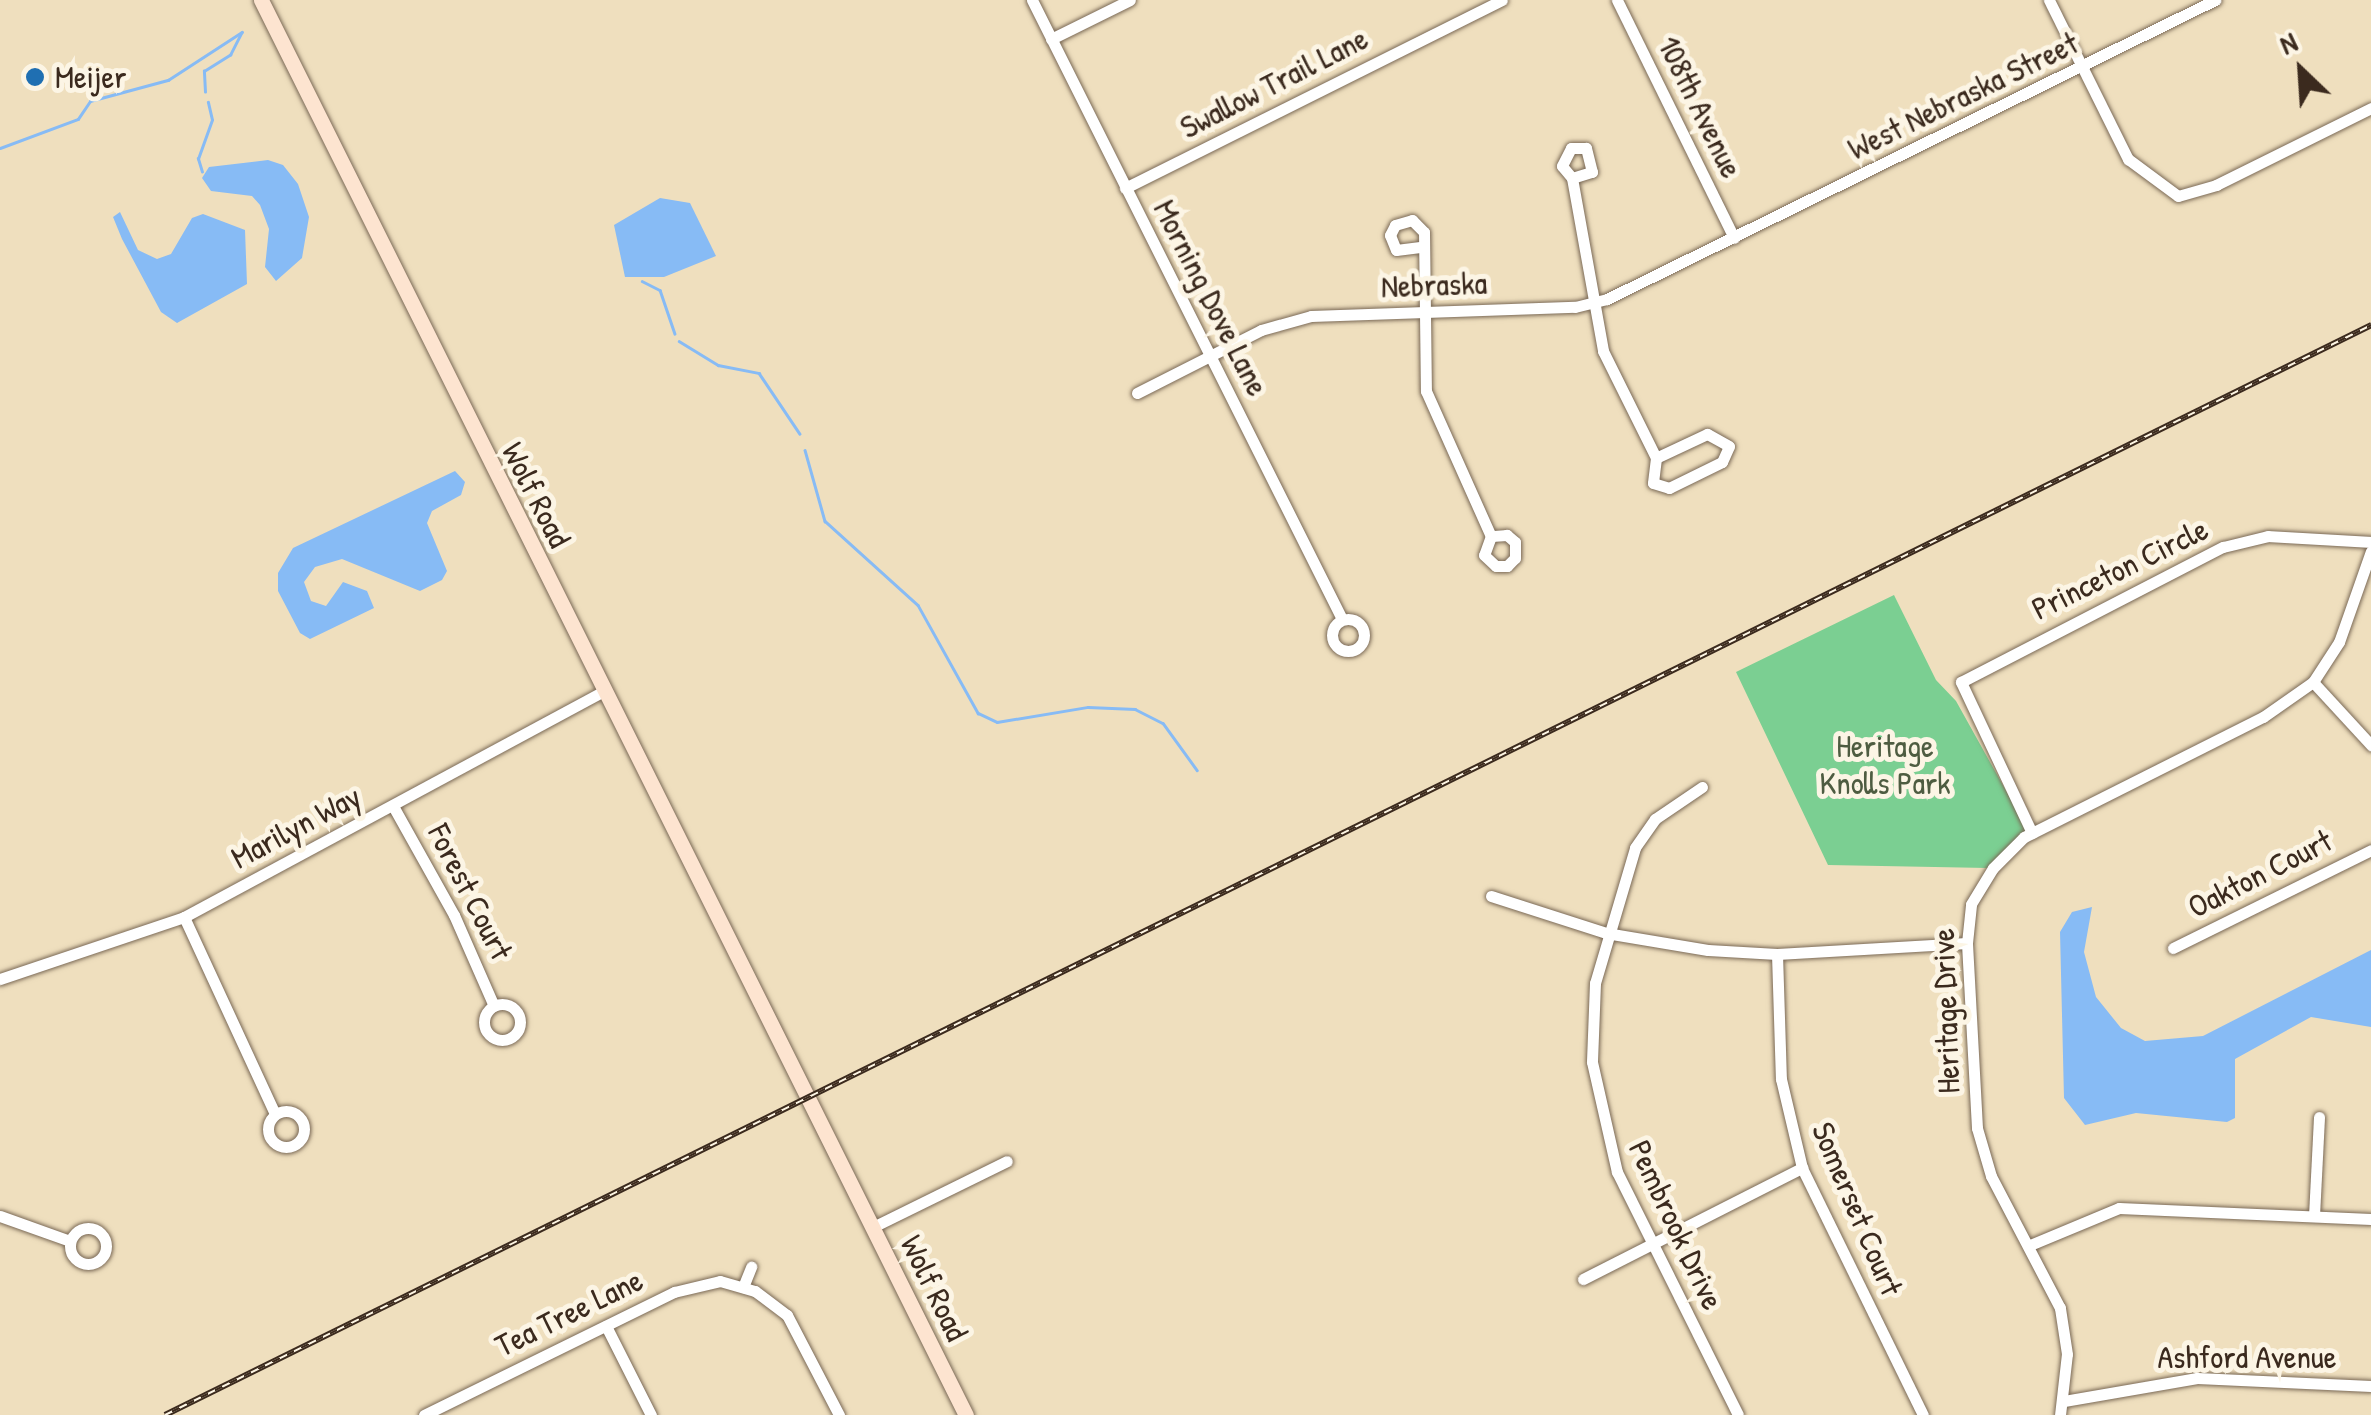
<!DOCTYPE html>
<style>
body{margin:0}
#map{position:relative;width:2371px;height:1415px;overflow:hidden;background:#efdfbe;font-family:"Patrick Hand",sans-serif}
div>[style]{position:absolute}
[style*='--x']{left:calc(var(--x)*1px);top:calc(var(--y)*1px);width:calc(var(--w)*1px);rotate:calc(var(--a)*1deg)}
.green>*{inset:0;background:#7bcf92}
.water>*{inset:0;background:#87bbf5}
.stream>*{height:2.5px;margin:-1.25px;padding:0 1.25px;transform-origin:1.25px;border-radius:1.25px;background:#87bbf5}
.roads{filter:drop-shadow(0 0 2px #7a6956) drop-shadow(0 0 2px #7a6956)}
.street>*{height:11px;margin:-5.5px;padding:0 5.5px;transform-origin:5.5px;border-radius:5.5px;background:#fff}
.street>.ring{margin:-5.5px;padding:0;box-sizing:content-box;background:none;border:11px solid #fff;border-radius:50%}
.secondary>*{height:15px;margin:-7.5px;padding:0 7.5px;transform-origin:7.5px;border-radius:7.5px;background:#fde4d0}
.rail>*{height:6px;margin-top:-3px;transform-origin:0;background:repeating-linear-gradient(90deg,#fcf5e5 0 8px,#3b2a1e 0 16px);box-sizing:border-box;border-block:2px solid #3b2a1e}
.dots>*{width:28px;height:28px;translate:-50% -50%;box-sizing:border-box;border:5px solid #fcf5e5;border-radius:50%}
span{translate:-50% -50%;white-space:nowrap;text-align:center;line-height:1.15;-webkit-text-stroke:10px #fcf5e5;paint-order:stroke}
.poi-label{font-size:32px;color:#3b2a1e}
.left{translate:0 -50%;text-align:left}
.street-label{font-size:32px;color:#3b2a1e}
.park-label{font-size:32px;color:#4e5c41}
.north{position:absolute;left:2251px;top:20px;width:100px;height:100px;-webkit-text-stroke:8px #fcf5e5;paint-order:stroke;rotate:335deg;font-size:28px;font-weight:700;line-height:40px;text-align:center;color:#3b2a1e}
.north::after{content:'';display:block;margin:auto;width:35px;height:45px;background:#3b2a1e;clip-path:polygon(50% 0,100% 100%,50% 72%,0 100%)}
</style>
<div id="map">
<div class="green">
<div style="clip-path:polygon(1894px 595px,1936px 680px,1956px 701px,2029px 832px,1988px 868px,1828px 865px,1736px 672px)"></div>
</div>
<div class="water">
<div style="clip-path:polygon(268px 160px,283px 165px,298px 184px,309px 217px,302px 258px,276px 281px,265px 267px,269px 229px,260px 205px,252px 196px,211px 191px,202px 178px,209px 167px)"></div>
<div style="clip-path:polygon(660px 198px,690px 203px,716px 256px,664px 277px,625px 277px,614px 225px)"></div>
<div style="clip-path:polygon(120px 212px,138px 250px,157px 259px,171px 254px,192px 218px,203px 214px,245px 230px,247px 284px,177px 323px,161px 312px,122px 239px,113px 217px)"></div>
<div style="clip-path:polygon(455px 471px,465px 482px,461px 495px,432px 511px,427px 523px,447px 571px,442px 580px,420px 591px,342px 559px,315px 567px,304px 582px,311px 601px,326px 606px,343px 582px,367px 591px,374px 608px,310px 639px,300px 633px,278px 591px,278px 573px,293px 548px)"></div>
<div style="clip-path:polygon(2092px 907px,2084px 952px,2096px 997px,2121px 1028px,2145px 1041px,2203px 1036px,2371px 950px,2371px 1027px,2311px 1017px,2235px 1059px,2235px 1118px,2227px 1122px,2136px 1113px,2085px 1125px,2064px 1098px,2060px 932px,2072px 912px)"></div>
</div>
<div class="stream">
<div style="--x:205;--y:92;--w:21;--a:-93"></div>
<div style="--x:204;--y:71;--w:31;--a:-32"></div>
<div style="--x:230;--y:55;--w:25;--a:-63"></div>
<div style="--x:0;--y:148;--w:83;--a:-20.4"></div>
<div style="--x:78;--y:119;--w:22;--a:-56"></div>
<div style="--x:90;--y:101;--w:81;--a:-15.1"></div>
<div style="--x:168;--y:80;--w:88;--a:-33"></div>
<div style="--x:202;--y:172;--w:14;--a:-107"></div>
<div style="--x:198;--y:159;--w:41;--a:-70.3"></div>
<div style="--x:212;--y:120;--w:18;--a:-103"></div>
<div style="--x:642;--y:281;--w:20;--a:27"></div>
<div style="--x:660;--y:290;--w:46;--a:71.2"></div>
<div style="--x:679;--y:341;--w:46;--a:31.6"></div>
<div style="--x:718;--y:365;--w:42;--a:11"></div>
<div style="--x:759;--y:373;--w:73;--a:56.1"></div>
<div style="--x:805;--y:450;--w:74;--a:74.3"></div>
<div style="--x:825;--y:521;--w:125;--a:42.1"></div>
<div style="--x:918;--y:605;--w:124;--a:60.9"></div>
<div style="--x:978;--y:713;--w:21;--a:25"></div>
<div style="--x:997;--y:722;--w:92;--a:-9.4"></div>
<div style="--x:1088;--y:707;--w:47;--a:2.4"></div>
<div style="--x:1135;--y:709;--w:31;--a:27"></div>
<div style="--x:1163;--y:723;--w:58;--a:54.1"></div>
</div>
<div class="roads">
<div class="street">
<div style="--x:1032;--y:0;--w:692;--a:63.4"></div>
<div style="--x:1617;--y:0;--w:265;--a:63.8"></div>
<div style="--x:2049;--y:0;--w:178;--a:63.6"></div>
<div style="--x:2128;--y:159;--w:62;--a:36.5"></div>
<div style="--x:2178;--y:196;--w:40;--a:-16"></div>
<div style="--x:2216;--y:185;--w:173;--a:-26.4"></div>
<div style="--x:1051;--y:39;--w:88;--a:-26.3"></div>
<div style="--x:1572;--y:178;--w:21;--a:-17"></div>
<div style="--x:1592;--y:172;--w:25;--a:-104"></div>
<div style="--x:1586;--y:148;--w:15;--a:180"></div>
<div style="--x:1571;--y:148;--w:20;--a:117"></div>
<div style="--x:1562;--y:166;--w:16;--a:50"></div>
<div style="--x:1572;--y:178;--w:176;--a:79.8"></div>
<div style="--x:1603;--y:351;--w:119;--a:63.6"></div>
<div style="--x:1656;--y:458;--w:25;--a:97"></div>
<div style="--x:1653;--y:483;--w:17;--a:17"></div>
<div style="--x:1669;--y:488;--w:59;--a:-26.1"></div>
<div style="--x:1722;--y:462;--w:17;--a:-66"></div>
<div style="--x:1729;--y:446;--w:25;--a:-151"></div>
<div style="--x:1707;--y:434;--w:56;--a:154.8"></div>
<div style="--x:1125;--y:188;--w:421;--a:-26.5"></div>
<div style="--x:1420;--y:247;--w:24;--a:173"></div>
<div style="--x:1396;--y:250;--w:16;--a:-112"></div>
<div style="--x:1390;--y:235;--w:11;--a:-63"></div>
<div style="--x:1395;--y:225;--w:18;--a:-16"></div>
<div style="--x:1412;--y:220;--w:17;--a:45"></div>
<div style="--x:1424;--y:232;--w:159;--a:89.3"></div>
<div style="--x:1426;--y:391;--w:159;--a:65.9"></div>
<div style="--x:1491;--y:536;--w:20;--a:110"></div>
<div style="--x:1484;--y:555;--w:16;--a:43"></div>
<div style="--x:1496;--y:566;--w:11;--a:0"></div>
<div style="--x:1507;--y:566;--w:11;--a:-45"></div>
<div style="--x:1515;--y:558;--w:16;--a:-90"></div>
<div style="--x:1515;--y:542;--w:11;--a:-139"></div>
<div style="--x:1507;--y:535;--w:16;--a:176"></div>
<div style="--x:1137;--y:393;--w:139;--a:-26.9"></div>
<div style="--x:1261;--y:330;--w:52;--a:-15.6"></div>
<div style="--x:1311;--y:316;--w:264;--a:-2"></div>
<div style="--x:1575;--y:307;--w:33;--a:-14"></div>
<div style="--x:1607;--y:299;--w:678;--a:-26.19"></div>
<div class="ring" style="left:1332px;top:619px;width:21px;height:21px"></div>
<div style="--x:2313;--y:682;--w:86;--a:47.4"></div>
<div style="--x:1702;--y:787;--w:57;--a:145.8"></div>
<div style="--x:1655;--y:819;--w:35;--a:125"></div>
<div style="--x:1635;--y:848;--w:141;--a:106.5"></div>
<div style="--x:1595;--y:983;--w:79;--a:92.2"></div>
<div style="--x:1592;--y:1062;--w:113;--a:77.2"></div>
<div style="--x:1617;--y:1172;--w:271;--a:63.5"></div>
<div style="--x:393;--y:806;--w:125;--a:60.8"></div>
<div style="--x:454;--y:915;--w:99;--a:66.3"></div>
<div style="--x:2032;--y:833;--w:167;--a:-115.2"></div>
<div style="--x:1961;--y:682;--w:295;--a:-27.3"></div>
<div style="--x:2223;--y:547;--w:46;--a:-13.7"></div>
<div style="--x:2268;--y:536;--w:103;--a:3.3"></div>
<div style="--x:1491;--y:896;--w:121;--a:17.8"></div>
<div style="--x:1606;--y:933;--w:103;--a:9.5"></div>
<div style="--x:1708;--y:950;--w:69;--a:3.3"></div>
<div style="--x:1777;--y:954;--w:190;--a:-3.3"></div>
<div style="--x:184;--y:917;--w:217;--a:65.2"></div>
<div style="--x:2173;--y:948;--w:221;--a:-26.3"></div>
<div style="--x:1777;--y:954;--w:125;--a:88.2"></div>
<div style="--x:1781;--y:1079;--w:91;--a:76.7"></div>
<div style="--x:1802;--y:1168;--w:275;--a:63.9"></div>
<div style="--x:0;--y:979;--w:194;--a:-18.6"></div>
<div style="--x:184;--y:917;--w:476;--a:-28.3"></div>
<div class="ring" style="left:484px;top:1004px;width:25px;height:25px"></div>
<div class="ring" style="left:268px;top:1111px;width:25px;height:25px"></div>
<div style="--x:0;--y:1216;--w:74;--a:19.7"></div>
<div style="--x:2314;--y:1216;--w:99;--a:-87.1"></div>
<div style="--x:873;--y:1227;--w:149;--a:-26.2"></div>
<div class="ring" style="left:70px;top:1228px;width:25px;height:25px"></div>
<div style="--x:2030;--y:1245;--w:96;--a:-22.6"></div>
<div style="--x:2119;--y:1208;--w:252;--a:2.5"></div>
<div style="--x:1583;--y:1279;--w:246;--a:-26.9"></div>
<div style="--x:743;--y:1287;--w:22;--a:-68"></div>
<div style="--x:606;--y:1326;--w:100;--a:63.2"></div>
<div style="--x:2064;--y:1401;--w:135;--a:-9.8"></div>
<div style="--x:2197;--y:1378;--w:174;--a:2.6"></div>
<div style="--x:424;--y:1415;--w:279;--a:-26.2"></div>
<div style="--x:674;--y:1292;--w:47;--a:-13.4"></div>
<div style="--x:720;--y:1281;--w:36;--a:16"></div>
<div style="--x:755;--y:1291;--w:40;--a:37"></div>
<div style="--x:787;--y:1315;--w:113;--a:62.5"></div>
<div style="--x:2060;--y:1415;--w:61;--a:-83.5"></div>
<div style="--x:2067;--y:1354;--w:47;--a:-98.7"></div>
<div style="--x:2060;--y:1308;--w:149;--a:-117.6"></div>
<div style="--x:1991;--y:1176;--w:50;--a:-106.3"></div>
<div style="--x:1977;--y:1128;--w:185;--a:-93.1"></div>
<div style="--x:1967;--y:943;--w:39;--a:-84"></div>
<div style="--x:1971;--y:904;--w:42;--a:-58.6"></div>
<div style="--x:1993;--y:868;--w:44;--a:-45"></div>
<div style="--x:2024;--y:837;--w:267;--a:-26.7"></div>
<div style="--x:2263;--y:717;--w:61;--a:-35"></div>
<div style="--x:2313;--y:682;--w:48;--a:-57"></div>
<div style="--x:2339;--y:642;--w:96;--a:-70.6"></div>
</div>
<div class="secondary">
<div style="--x:261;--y:0;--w:1581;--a:63.52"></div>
</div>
</div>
<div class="rail">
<div style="--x:165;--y:1415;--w:2461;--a:-26.29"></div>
</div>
<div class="dots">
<div style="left:35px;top:77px;background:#1f6fb2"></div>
</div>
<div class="poi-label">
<span class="left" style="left:55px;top:77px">Meijer</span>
</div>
<div class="street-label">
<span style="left:1274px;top:83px;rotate:-27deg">Swallow Trail Lane</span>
<span style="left:1963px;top:96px;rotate:-26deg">West Nebraska Street</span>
<span style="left:1700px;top:107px;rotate:64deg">108th Avenue</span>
<span style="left:1434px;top:285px;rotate:-2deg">Nebraska</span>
<span style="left:1211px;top:298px;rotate:63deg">Morning Dove Lane</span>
<span style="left:536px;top:495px;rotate:63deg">Wolf Road</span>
<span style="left:2120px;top:569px;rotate:-26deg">Princeton Circle</span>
<span style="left:296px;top:827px;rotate:-28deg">Marilyn Way</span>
<span style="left:2260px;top:874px;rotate:-27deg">Oakton Court</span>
<span style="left:470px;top:892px;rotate:63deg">Forest Court</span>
<span style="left:1946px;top:1011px;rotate:-92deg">Heritage Drive</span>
<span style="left:1857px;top:1209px;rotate:67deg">Somerset Court</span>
<span style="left:1676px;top:1225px;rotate:65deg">Pembrook Drive</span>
<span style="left:934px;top:1288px;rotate:64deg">Wolf Road</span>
<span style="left:569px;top:1313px;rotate:-26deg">Tea Tree Lane</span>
<span style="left:2247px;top:1357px">Ashford Avenue</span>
</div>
<div class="park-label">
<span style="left:1885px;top:765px">Heritage<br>Knolls Park</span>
</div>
<div class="north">N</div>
</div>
